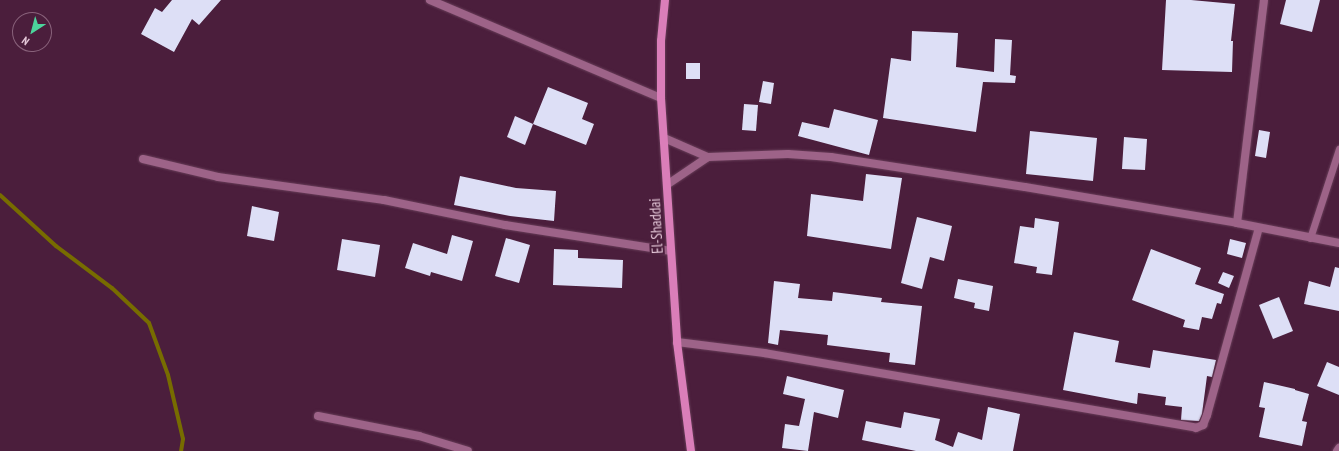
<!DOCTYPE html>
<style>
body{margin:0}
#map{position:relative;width:1339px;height:451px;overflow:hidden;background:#4b1e3c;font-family:"PT Sans Narrow",sans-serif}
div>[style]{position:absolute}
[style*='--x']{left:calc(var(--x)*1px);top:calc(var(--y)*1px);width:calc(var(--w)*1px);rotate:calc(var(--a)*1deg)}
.stream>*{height:4px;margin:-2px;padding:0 2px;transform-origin:2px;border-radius:2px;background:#776c00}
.building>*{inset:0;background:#dddff6}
.roads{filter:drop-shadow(0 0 1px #673d58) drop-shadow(0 0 1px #673d58)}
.lane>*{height:7px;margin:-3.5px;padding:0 3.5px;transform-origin:3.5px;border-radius:3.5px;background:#9d6388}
.street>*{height:8px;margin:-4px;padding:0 4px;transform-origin:4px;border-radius:4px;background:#9d6388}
.secondary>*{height:8px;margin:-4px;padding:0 4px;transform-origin:4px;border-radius:4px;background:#da7eb9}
span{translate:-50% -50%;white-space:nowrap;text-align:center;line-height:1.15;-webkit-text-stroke:4px #4b1e3c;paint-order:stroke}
.street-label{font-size:15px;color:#e6c9da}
.north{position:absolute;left:12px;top:12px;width:40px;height:40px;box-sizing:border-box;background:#4b1e3c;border:1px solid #89627b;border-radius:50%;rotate:216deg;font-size:11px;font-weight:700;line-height:16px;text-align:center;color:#e6c9da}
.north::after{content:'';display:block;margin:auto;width:14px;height:18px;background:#4cd49b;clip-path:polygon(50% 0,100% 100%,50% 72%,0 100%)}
</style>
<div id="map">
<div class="stream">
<div style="--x:0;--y:195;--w:76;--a:42.3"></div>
<div style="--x:56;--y:246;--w:70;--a:36.9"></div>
<div style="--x:112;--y:288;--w:51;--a:43.4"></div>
<div style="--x:149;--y:323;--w:55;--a:69.9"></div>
<div style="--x:168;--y:375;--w:66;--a:76.8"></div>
<div style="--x:183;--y:439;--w:12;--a:99"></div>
</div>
<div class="building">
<div style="clip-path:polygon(172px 0,221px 0,199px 25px,192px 19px,174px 52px,141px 34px,155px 8px,162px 12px)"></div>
<div style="clip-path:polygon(1166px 0,1191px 0,1235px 4px,1231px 41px,1233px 41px,1232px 72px,1162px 70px)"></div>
<div style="clip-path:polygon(1286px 0,1320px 0,1312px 32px,1280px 24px)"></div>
<div style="clip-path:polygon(912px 31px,958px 33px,956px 67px,994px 72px,995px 39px,1012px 40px,1010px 75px,1016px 76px,1015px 83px,983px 82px,976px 132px,883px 118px,891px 58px,911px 61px)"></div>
<div style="clip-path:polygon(686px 63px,700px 63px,700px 79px,686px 79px)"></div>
<div style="clip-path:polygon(763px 81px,774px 83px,771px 104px,759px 102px)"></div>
<div style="clip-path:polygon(548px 87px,588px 103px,582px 119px,594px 124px,586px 145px,533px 124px)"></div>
<div style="clip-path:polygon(744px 104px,758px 105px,756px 131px,742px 130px)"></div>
<div style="clip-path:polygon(834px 109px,878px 120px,869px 155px,798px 136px,802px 122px,829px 128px)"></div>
<div style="clip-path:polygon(515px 116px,533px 124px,525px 145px,507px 137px)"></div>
<div style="clip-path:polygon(1259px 130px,1270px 132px,1266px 158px,1255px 156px)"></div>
<div style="clip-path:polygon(1030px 131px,1097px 138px,1093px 181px,1026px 174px)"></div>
<div style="clip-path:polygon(1124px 137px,1147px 139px,1145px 170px,1122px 169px)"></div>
<div style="clip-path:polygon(866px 174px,902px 178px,891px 249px,807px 236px,811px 194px,863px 201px)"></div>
<div style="clip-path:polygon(460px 176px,516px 188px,556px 191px,554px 221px,510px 216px,454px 205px)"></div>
<div style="clip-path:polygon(252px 206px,279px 212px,274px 241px,247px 236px)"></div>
<div style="clip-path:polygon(917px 217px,952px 226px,944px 261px,930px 257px,922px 289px,901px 283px)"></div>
<div style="clip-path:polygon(1035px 218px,1059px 222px,1052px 275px,1036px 273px,1037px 267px,1014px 263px,1020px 226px,1034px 228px)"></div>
<div style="clip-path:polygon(452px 235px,473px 241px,462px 281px,431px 272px,430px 276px,405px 268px,413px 243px,447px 254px)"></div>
<div style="clip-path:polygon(506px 238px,530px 245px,519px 283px,495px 276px)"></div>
<div style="clip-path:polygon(342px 239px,380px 245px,375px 277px,337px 270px)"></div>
<div style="clip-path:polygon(1230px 239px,1246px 243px,1242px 258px,1227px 254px)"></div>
<div style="clip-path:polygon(554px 249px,578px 250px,578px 258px,623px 260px,622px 288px,553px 285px)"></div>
<div style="clip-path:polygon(1151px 249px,1201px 268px,1195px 284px,1224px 294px,1221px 304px,1217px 303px,1212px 319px,1202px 317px,1199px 330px,1183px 327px,1185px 320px,1132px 300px)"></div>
<div style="clip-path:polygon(1335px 267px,1339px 268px,1339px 311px,1304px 304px,1309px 281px,1330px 287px)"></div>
<div style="clip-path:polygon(1223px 272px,1234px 276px,1229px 288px,1218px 283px)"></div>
<div style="clip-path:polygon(958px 279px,993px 286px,989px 311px,974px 308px,975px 303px,954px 298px)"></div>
<div style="clip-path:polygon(774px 281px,800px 284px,798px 298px,832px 301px,833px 292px,882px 298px,881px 302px,922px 306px,915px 365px,889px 362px,890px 353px,827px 345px,828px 335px,780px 330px,778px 345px,768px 343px)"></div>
<div style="clip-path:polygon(1279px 297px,1293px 331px,1273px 339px,1259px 305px)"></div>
<div style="clip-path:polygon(1074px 332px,1119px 341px,1115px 362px,1150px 368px,1153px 350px,1216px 360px,1212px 377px,1207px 376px,1202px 414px,1199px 421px,1181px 420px,1182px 407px,1165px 405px,1166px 397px,1138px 393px,1137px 404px,1063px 390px)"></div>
<div style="clip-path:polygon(1327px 362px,1339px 367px,1339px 395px,1317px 386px)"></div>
<div style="clip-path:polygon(787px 376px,844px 390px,838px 418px,814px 412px,808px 451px,782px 448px,785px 424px,799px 426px,805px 399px,783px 394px)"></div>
<div style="clip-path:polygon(1264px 382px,1295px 389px,1295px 390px,1309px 394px,1302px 421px,1307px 422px,1302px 446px,1259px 437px,1265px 408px,1259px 407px)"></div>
<div style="clip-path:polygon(988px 407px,1020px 414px,1013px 451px,916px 451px,862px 440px,866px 421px,901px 428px,904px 412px,940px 419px,935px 440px,953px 447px,958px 432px,982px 440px)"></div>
</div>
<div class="roads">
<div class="lane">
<div style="--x:1310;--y:238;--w:94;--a:-72"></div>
</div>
<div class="street">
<div style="--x:430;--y:0;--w:251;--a:23"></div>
<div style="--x:664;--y:138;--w:48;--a:23.4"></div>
<div style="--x:708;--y:157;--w:80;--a:-2.1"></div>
<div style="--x:788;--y:154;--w:43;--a:4"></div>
<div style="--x:831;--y:157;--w:196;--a:8.8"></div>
<div style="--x:1025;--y:187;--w:215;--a:9.6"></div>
<div style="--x:1237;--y:223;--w:104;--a:11.1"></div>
<div style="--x:143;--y:159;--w:77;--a:13.5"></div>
<div style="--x:218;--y:177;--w:168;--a:7.9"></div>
<div style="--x:384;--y:200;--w:124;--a:11.7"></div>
<div style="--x:505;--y:225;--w:168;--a:8.9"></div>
<div style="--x:668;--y:184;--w:48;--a:-34"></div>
<div style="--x:1237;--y:223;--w:225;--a:-83.1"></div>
<div style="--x:677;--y:342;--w:88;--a:7.2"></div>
<div style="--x:764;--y:353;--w:438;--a:9.8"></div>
<div style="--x:1196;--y:428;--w:8;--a:-23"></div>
<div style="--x:1203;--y:425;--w:11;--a:-68"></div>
<div style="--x:1207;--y:415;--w:194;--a:-74.5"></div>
<div style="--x:318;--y:416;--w:103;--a:11.2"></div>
<div style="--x:419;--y:436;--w:51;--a:17"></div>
<div style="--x:1337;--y:451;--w:4;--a:-56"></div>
</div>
<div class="secondary">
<div style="--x:665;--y:0;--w:41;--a:95.6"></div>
<div style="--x:661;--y:41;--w:57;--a:90"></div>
<div style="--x:661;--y:98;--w:245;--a:86.2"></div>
<div style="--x:677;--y:342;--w:110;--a:82.7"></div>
</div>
</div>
<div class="street-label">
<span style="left:656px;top:226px;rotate:-93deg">El-Shaddai</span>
</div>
<div class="north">N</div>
</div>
